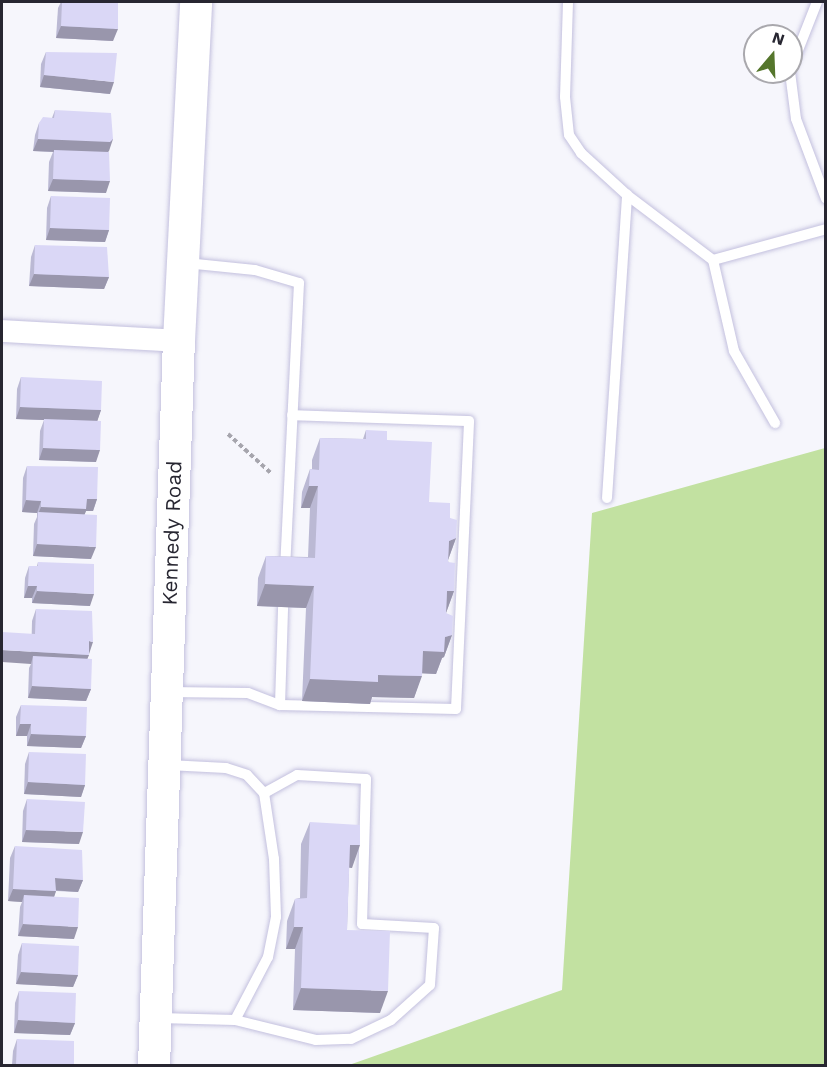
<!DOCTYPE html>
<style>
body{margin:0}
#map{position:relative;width:827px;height:1067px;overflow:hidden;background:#f6f6fc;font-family:"Work Sans",sans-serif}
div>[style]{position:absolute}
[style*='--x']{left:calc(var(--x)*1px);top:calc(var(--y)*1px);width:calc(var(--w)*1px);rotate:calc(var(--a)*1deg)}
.green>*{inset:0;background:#c2e1a1}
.path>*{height:4px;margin-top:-2px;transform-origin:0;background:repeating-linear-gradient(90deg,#a6a5ad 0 4.5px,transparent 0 7.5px)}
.roads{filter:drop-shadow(0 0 2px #c3c0de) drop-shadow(0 0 2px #c3c0de)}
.service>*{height:10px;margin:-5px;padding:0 5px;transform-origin:5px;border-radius:5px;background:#fff}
.minor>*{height:22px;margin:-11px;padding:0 11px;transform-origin:11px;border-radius:11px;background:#fff}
.secondary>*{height:32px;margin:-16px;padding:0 16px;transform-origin:16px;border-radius:16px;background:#fff}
.wall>*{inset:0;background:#bbb9d4}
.shaded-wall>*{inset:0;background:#9996ac}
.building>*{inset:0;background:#dad7f6}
span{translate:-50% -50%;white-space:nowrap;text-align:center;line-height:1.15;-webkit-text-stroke:4.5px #fff;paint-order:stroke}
.street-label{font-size:21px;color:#272631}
.frame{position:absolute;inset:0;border:3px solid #272631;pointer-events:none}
.north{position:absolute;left:743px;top:24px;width:60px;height:60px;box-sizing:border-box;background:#fff;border:2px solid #a9a8ad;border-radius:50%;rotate:19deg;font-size:16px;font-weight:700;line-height:24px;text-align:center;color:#272631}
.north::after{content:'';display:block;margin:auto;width:21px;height:27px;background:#55762c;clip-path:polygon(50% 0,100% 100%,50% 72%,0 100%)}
</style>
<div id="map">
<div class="green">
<div style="clip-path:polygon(825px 448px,825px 1065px,349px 1065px,562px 990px,592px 513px)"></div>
</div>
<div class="path">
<div style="--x:228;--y:434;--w:59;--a:42.3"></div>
</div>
<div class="roads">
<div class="service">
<div style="--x:568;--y:2;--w:95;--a:91.8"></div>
<div style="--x:565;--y:97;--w:38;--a:84"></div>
<div style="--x:569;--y:135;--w:22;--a:56"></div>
<div style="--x:581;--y:153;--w:62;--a:42.4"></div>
<div style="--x:627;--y:195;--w:108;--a:37.1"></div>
<div style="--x:713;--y:260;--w:93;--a:77"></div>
<div style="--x:734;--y:351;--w:83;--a:60.3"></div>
<div style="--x:791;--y:68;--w:71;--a:-68.5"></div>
<div style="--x:790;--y:72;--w:47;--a:82.7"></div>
<div style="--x:796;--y:119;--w:85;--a:69.4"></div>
<div style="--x:713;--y:260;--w:117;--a:-15.3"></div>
<div style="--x:186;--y:263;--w:69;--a:5.8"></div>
<div style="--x:255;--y:270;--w:46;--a:16.5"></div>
<div style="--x:299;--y:283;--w:287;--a:92.8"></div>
<div style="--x:607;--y:498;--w:304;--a:-86.2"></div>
<div style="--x:168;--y:692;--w:80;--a:0.7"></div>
<div style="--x:248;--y:693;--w:34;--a:21"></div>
<div style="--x:280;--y:705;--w:176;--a:1.3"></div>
<div style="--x:456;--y:709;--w:288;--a:-87.4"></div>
<div style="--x:469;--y:421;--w:177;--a:-178.1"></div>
<div style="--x:280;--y:705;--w:98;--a:-88.2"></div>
<div style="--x:168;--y:765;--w:58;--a:3"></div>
<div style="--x:226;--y:768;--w:22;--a:18"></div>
<div style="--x:247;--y:775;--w:25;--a:47"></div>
<div style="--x:264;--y:793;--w:67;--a:81.4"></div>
<div style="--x:274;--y:859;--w:58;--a:88"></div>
<div style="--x:276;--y:917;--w:41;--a:101.3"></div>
<div style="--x:268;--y:957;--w:71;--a:117.6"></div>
<div style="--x:159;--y:1018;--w:76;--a:1.5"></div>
<div style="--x:235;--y:1020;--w:83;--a:13.9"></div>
<div style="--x:316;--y:1040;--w:35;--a:-2"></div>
<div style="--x:351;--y:1039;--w:44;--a:-25.4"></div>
<div style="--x:391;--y:1020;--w:52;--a:-41.9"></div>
<div style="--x:430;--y:985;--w:57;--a:-86"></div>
<div style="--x:434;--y:928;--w:72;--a:-176.8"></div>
<div style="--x:362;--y:924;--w:145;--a:-88.4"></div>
<div style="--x:366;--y:779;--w:69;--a:-176.7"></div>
<div style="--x:297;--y:775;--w:38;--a:151"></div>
</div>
<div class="minor">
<div style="--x:2;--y:331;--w:177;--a:3.2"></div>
</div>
<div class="secondary">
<div style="--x:154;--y:1066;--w:725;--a:-88.03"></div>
<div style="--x:179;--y:341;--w:339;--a:-87.1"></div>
</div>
</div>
<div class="wall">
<div style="clip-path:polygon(61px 2px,118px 2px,113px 41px,56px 38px,58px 8px)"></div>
<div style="clip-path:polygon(46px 52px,110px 94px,40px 87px,41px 64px)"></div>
<div style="clip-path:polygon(55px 110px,108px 152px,106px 193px,48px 191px,49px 162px,53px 152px,33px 151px,35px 135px,39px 123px,52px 118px)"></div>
<div style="clip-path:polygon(51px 196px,109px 230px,105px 242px,46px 240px,47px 208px)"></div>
<div style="clip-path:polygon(35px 245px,109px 277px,104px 289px,29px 286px,31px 257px)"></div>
<div style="clip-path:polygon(21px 377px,101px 410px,97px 421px,96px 462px,39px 460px,40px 431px,44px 420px,16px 419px,17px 389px)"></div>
<div style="clip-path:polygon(366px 430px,387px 440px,429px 502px,450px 518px,456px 538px,448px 560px,454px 591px,446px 613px,452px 635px,444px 657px,442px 658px,436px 674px,422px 673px,414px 698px,372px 697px,370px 704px,302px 701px,306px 608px,257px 606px,258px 578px,266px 556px,308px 557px,310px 508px,301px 508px,302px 492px,310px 469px,312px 469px,312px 460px,320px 438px,363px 439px)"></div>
<div style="clip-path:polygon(27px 466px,97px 499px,93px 511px,86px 511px,84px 515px,91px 559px,33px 556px,34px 524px,37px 517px,37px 513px,22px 512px,23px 478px)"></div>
<div style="clip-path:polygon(38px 562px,90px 606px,32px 603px,32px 598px,24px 598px,25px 578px,29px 566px,37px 566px)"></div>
<div style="clip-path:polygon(36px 609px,89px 654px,87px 659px,91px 689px,86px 701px,28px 698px,29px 668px,31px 664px,32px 621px)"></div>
<div style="clip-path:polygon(21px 705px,86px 736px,81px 748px,27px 746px,27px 736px,16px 736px,16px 717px)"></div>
<div style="clip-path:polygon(29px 752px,85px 785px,81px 797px,24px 794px,25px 764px)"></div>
<div style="clip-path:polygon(27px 799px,79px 844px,22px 842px,23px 811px)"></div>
<div style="clip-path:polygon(310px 822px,352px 868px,349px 867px,347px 930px,380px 1013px,293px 1010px,295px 949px,286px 949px,287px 921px,295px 899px,300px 898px,301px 844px)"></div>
<div style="clip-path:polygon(15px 846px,83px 880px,78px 892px,56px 891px,54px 897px,74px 939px,18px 936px,20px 907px,22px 902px,8px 901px,10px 858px)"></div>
<div style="clip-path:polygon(22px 943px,78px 975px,73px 987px,16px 984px,18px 955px)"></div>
<div style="clip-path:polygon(19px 991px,75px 1023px,70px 1035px,14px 1033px,15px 1003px)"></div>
<div style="clip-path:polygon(17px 1039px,74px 1065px,12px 1065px,13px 1051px)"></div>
</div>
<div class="shaded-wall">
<div style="clip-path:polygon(61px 26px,118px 29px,113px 41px,56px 38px)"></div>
<div style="clip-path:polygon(44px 75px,114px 82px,110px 94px,40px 87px)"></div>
<div style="clip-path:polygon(38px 139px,113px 139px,109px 151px,106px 154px,33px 151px)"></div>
<div style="clip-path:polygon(53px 179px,110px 181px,106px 193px,48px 191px)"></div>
<div style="clip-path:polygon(50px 228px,109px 230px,105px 242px,46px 240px)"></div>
<div style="clip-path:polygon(34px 274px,109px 277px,104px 289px,29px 286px)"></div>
<div style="clip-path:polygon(20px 407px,101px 410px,97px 422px,16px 419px)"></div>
<div style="clip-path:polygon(43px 448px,100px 450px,96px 462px,39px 460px)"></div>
<div style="clip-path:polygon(309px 486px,318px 486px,310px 508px,301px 508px)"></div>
<div style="clip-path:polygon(87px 499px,97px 499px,93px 511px,86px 511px,82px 521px,38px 514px,41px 507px)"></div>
<div style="clip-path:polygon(26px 500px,41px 501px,37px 513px,22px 512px)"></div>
<div style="clip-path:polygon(456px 538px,448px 560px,449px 541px)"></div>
<div style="clip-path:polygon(37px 544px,96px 547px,91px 559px,33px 556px)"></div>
<div style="clip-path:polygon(265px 584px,314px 586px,306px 608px,257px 606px)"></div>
<div style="clip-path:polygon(28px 586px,37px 586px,32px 598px,24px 598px)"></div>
<div style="clip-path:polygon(37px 591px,94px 594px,90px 606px,32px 603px)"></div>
<div style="clip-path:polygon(447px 591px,454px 591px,446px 613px)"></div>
<div style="clip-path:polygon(452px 635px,444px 657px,442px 658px,436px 674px,414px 673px,423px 651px,445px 637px)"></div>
<div style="clip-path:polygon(89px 641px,93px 642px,89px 654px)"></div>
<div style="clip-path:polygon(2px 650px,89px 655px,84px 667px,33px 656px,31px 664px,2px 662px)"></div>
<div style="clip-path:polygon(378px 675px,422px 676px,414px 698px,372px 697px,370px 704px,302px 701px,310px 679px)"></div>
<div style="clip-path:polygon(32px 686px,91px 689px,86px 701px,28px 698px)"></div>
<div style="clip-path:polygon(20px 724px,31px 724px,27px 736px,16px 736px)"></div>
<div style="clip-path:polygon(31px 734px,86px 736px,81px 748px,27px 746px)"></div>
<div style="clip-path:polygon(28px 782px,85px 785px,81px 797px,24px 794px)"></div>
<div style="clip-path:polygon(26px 830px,83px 832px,79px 844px,22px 842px)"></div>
<div style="clip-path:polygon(350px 845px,360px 845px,352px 868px,342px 867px)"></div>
<div style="clip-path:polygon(55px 878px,83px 880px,78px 892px,51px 890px)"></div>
<div style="clip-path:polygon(13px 889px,56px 891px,52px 903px,24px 895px,22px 902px,8px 901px)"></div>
<div style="clip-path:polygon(23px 924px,78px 927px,74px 939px,18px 936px)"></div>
<div style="clip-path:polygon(294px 927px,303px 927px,295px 949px,286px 949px)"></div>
<div style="clip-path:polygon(21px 972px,78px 975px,73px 987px,16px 984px)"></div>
<div style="clip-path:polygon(301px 988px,388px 991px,380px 1013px,293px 1010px)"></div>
<div style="clip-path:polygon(18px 1020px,75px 1023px,70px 1035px,14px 1033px)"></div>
</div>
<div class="building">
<div style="clip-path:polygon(62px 2px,118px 2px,118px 29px,61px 26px)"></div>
<div style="clip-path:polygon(46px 52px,117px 53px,114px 82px,44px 75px)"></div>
<div style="clip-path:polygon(55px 110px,111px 113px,113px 139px,110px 142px,38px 139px,39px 123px,43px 117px,54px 118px)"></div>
<div style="clip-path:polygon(54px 150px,109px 152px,110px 181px,53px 179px)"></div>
<div style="clip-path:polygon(51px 196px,110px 198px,109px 230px,50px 228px)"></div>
<div style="clip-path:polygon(35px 245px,107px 247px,109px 277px,34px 274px)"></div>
<div style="clip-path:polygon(21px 377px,102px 381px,101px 410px,20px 407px)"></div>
<div style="clip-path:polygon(44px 419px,101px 421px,100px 450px,43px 448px)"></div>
<div style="clip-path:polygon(366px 430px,387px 431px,387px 440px,432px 442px,429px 502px,450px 503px,450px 518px,457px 520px,456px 538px,449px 541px,448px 562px,455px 563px,454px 591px,447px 591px,446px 613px,453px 616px,452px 635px,445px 637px,444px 652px,423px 651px,422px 676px,378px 675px,378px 682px,310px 679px,314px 586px,265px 584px,266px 556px,315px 558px,318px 486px,309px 486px,310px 469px,319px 470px,320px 438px,366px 439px)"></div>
<div style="clip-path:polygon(27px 466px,98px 467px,97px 499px,87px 499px,86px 509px,41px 507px,41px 501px,26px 500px)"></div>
<div style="clip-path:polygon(38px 512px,97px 515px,96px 547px,37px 544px)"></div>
<div style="clip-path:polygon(38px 562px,94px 564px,94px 594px,37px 591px,37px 586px,28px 586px,29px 566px,38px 566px)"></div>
<div style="clip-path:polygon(36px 609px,92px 611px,93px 642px,89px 641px,89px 655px,2px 650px,2px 632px,35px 634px)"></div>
<div style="clip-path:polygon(33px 656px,92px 659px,91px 689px,32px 686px)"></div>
<div style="clip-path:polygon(21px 705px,87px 707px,86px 736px,31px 734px,31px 724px,20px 724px)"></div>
<div style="clip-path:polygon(29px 752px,86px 754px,85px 785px,28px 782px)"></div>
<div style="clip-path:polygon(27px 799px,85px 802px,83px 832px,26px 830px)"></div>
<div style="clip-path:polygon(310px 822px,360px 825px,360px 845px,350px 845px,347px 930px,390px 931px,388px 991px,301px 988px,303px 927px,294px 927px,295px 899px,307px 898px)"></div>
<div style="clip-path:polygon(15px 846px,82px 850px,83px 880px,55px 878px,56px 891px,13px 889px)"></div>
<div style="clip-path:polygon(24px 895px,79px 898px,78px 927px,23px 924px)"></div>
<div style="clip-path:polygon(22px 943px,79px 946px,78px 975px,21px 972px)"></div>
<div style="clip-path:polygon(19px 991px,76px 993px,75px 1023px,18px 1020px)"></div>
<div style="clip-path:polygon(17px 1039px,74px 1041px,74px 1065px,16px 1065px)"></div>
</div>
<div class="street-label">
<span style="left:172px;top:533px;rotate:-88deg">Kennedy Road</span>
</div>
<div class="frame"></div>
<div class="north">N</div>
</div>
